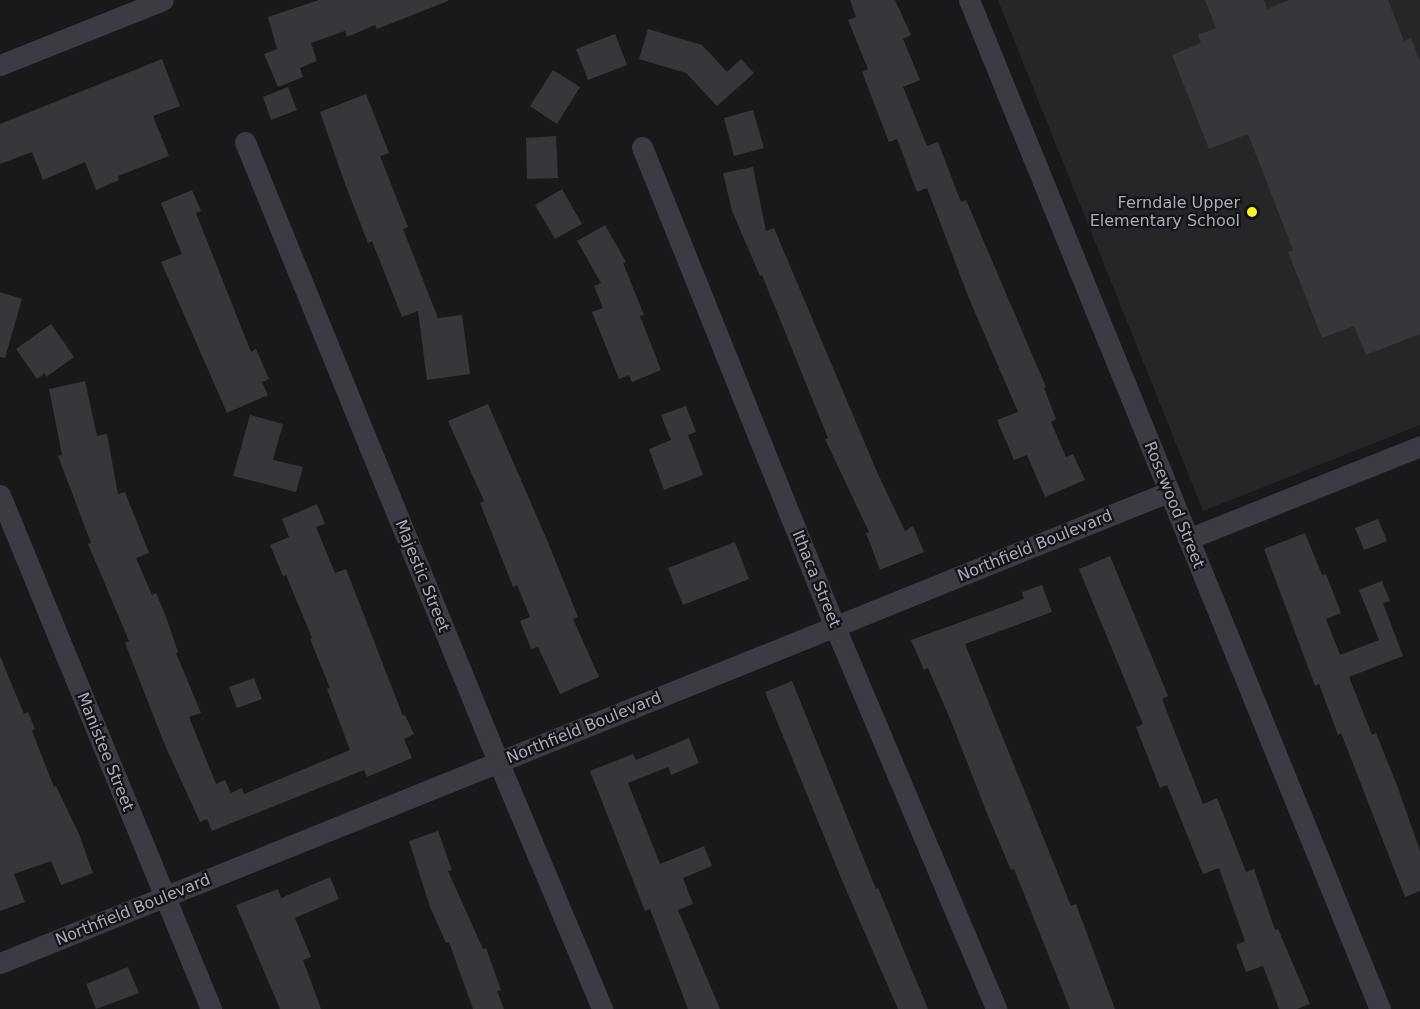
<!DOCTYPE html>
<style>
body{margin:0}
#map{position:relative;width:1420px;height:1009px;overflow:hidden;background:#19191b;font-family:"DejaVu Sans",sans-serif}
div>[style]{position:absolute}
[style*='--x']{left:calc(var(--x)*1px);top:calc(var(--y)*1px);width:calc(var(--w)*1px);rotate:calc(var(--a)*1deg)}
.built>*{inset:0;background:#262528}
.building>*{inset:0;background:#37363a}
.street>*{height:21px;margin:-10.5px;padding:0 10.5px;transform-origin:10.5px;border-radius:10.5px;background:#3c3b43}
.dots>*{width:16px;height:16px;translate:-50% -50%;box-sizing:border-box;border:3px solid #141416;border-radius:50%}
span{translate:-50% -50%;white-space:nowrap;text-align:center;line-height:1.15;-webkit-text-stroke:4.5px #141416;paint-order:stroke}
.poi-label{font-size:16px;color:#aaabbc}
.right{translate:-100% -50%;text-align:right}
.street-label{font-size:16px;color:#aaabbc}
</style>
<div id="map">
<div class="built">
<div style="clip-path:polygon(998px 0,1420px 0,1420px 425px,1203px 511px)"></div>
</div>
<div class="building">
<div style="clip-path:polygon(319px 0,448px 0,448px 1px,377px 29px,375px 25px,347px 37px,345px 31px,311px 43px,317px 61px,300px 68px,303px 77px,278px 87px,264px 54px,277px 49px,268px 17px)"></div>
<div style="clip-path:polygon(850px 0,895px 0,911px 35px,903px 39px,920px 80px,903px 87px,927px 146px,938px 142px,961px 202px,966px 200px,1046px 387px,1044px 388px,1056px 419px,1051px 422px,1066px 457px,1073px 454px,1085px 480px,1045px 497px,1027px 455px,1014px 460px,997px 420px,1018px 412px,968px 296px,927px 188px,917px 192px,897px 139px,889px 142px,862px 72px,868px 69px,848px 20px,856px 17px)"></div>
<div style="clip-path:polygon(1205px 0,1264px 0,1267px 9px,1289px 0,1388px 0,1404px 41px,1411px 38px,1420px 61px,1420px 334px,1366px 355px,1354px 326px,1322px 338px,1288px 252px,1293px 250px,1248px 134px,1209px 149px,1172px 55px,1201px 43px,1198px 35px,1216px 28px)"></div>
<div style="clip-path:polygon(648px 29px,702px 45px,727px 72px,741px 59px,754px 73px,717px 106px,686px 73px,639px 59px)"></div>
<div style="clip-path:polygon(615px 34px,627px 65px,588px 80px,576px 49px)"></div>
<div style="clip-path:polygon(162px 59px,180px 106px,153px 116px,169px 156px,118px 176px,119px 180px,96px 190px,85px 162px,43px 180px,32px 152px,0 164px,0 124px)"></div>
<div style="clip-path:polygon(553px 70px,580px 87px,557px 124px,530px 106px)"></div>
<div style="clip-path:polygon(288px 87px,297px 110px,271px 120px,263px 97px)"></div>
<div style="clip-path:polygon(366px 94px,389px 153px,380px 156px,408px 227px,403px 229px,438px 318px,462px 315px,470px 374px,427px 380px,418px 311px,402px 317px,372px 241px,368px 243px,344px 181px,320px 112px)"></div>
<div style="clip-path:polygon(753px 110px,764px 148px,734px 156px,724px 118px)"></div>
<div style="clip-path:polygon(556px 136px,558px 178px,527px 179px,526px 138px)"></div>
<div style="clip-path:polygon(753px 167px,766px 231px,774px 228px,877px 472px,905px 531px,913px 526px,924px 552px,880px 570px,866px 533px,869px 532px,825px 439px,828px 438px,762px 275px,760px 276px,732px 211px,723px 173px)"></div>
<div style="clip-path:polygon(562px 189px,582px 224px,555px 239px,535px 205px)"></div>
<div style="clip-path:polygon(192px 190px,201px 211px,196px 213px,251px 352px,256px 349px,269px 379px,262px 382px,268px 395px,227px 413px,161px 262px,182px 254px,161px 203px)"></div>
<div style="clip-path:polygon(605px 225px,626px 262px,623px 263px,644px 315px,640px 316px,661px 370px,632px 382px,629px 375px,619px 379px,592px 312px,603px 308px,594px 286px,601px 283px,577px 241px)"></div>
<div style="clip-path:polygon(0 292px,22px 299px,5px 358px,0 357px)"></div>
<div style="clip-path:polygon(51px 324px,74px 357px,46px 377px,45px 373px,37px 379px,16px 349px)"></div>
<div style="clip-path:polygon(85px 381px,97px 436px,107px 434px,118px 494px,125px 492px,149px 553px,136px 558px,152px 595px,156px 593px,165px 614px,178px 652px,176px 653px,201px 713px,189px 717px,216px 784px,225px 780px,231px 793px,242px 788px,244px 794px,350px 750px,327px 689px,330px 688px,310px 639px,312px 638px,286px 575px,283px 576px,270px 545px,289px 537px,282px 519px,317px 504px,325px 524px,316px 527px,335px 573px,346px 569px,403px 716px,405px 715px,414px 734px,404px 739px,412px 758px,367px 777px,364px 770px,212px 831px,207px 819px,200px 822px,164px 743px,125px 643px,129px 641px,88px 544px,91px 543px,58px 456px,62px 455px,49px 389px)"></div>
<div style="clip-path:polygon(488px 404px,547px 540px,578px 617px,573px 619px,599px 677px,560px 694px,538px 647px,531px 649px,520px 621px,530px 617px,517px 585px,513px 587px,480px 503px,484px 501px,448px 421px)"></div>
<div style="clip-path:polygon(686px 406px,696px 432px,688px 435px,703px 475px,664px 490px,649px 449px,671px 440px,661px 415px)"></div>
<div style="clip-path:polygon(250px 415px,283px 424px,273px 460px,303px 467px,296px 492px,233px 476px)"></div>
<div style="clip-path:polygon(1378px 519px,1387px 541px,1364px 550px,1355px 528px)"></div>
<div style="clip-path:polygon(1305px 533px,1322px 575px,1326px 574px,1341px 613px,1326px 619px,1340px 655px,1379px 640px,1359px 590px,1382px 581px,1390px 601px,1383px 603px,1403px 656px,1349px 677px,1372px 735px,1376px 733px,1398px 788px,1420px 851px,1420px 891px,1405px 897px,1341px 733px,1338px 735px,1319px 684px,1315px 686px,1264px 549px)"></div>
<div style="clip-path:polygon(735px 542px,749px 579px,683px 605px,668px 568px)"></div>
<div style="clip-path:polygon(1110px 556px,1168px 696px,1162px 699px,1203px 804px,1217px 798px,1246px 872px,1254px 869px,1275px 930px,1278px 929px,1310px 1004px,1297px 1009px,1279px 1009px,1263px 966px,1246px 972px,1236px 945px,1245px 941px,1219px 868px,1203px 874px,1167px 785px,1160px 788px,1136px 727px,1143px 724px,1079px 569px)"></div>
<div style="clip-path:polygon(1042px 585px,1052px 612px,965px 644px,1071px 906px,1076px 904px,1115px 1009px,1070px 1009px,1014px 869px,1011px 870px,986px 811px,951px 721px,928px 668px,924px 670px,911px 640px,1024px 599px,1022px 592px)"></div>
<div style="clip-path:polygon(0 656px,24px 714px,28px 712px,35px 729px,32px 731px,54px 787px,56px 786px,79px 834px,93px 873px,61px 885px,51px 861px,14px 874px,25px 902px,0 911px)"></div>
<div style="clip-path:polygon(254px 678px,262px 699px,237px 708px,229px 687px)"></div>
<div style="clip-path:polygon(792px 681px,876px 889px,878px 888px,928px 1009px,898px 1009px,844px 885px,765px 692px)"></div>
<div style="clip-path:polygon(689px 738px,699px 763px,671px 775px,668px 767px,628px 783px,660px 864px,704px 846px,712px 866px,683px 878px,693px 904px,678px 910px,720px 1009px,688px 1009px,650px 909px,645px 911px,590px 771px,633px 754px,636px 760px)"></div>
<div style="clip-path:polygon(438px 831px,452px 870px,448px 871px,483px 949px,486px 948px,501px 990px,497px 991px,504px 1009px,473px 1009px,449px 942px,446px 943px,430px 907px,409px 841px)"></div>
<div style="clip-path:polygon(330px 877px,339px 899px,295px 918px,311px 957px,303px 960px,321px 1009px,280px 1009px,236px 905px,278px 889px,281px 898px)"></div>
<div style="clip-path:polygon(128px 967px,139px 993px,96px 1009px,86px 984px)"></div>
</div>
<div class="street">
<div style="--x:969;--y:0;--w:1089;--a:67.84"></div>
<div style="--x:0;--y:65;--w:175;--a:-21.7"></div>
<div style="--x:245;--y:142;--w:648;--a:67.79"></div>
<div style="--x:490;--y:742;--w:290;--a:67.2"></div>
<div style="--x:642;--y:147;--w:517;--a:68.1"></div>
<div style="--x:835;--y:627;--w:415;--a:67.1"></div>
<div style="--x:0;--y:495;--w:556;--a:67.68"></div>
<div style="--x:1188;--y:539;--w:250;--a:-21.8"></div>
<div style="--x:0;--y:963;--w:1259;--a:-21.96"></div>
</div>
<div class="dots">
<div style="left:1252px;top:212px;background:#fff02d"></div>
</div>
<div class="poi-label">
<span class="right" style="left:1240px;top:212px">Ferndale Upper<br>Elementary School</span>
</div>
<div class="street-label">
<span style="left:1174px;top:505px;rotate:68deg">Rosewood Street</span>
<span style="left:1035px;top:546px;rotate:-22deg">Northfield Boulevard</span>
<span style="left:422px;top:576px;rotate:68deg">Majestic Street</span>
<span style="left:816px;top:579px;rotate:68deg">Ithaca Street</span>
<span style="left:584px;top:728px;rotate:-22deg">Northfield Boulevard</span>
<span style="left:105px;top:752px;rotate:68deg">Manistee Street</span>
<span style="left:133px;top:910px;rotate:-22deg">Northfield Boulevard</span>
</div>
</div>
